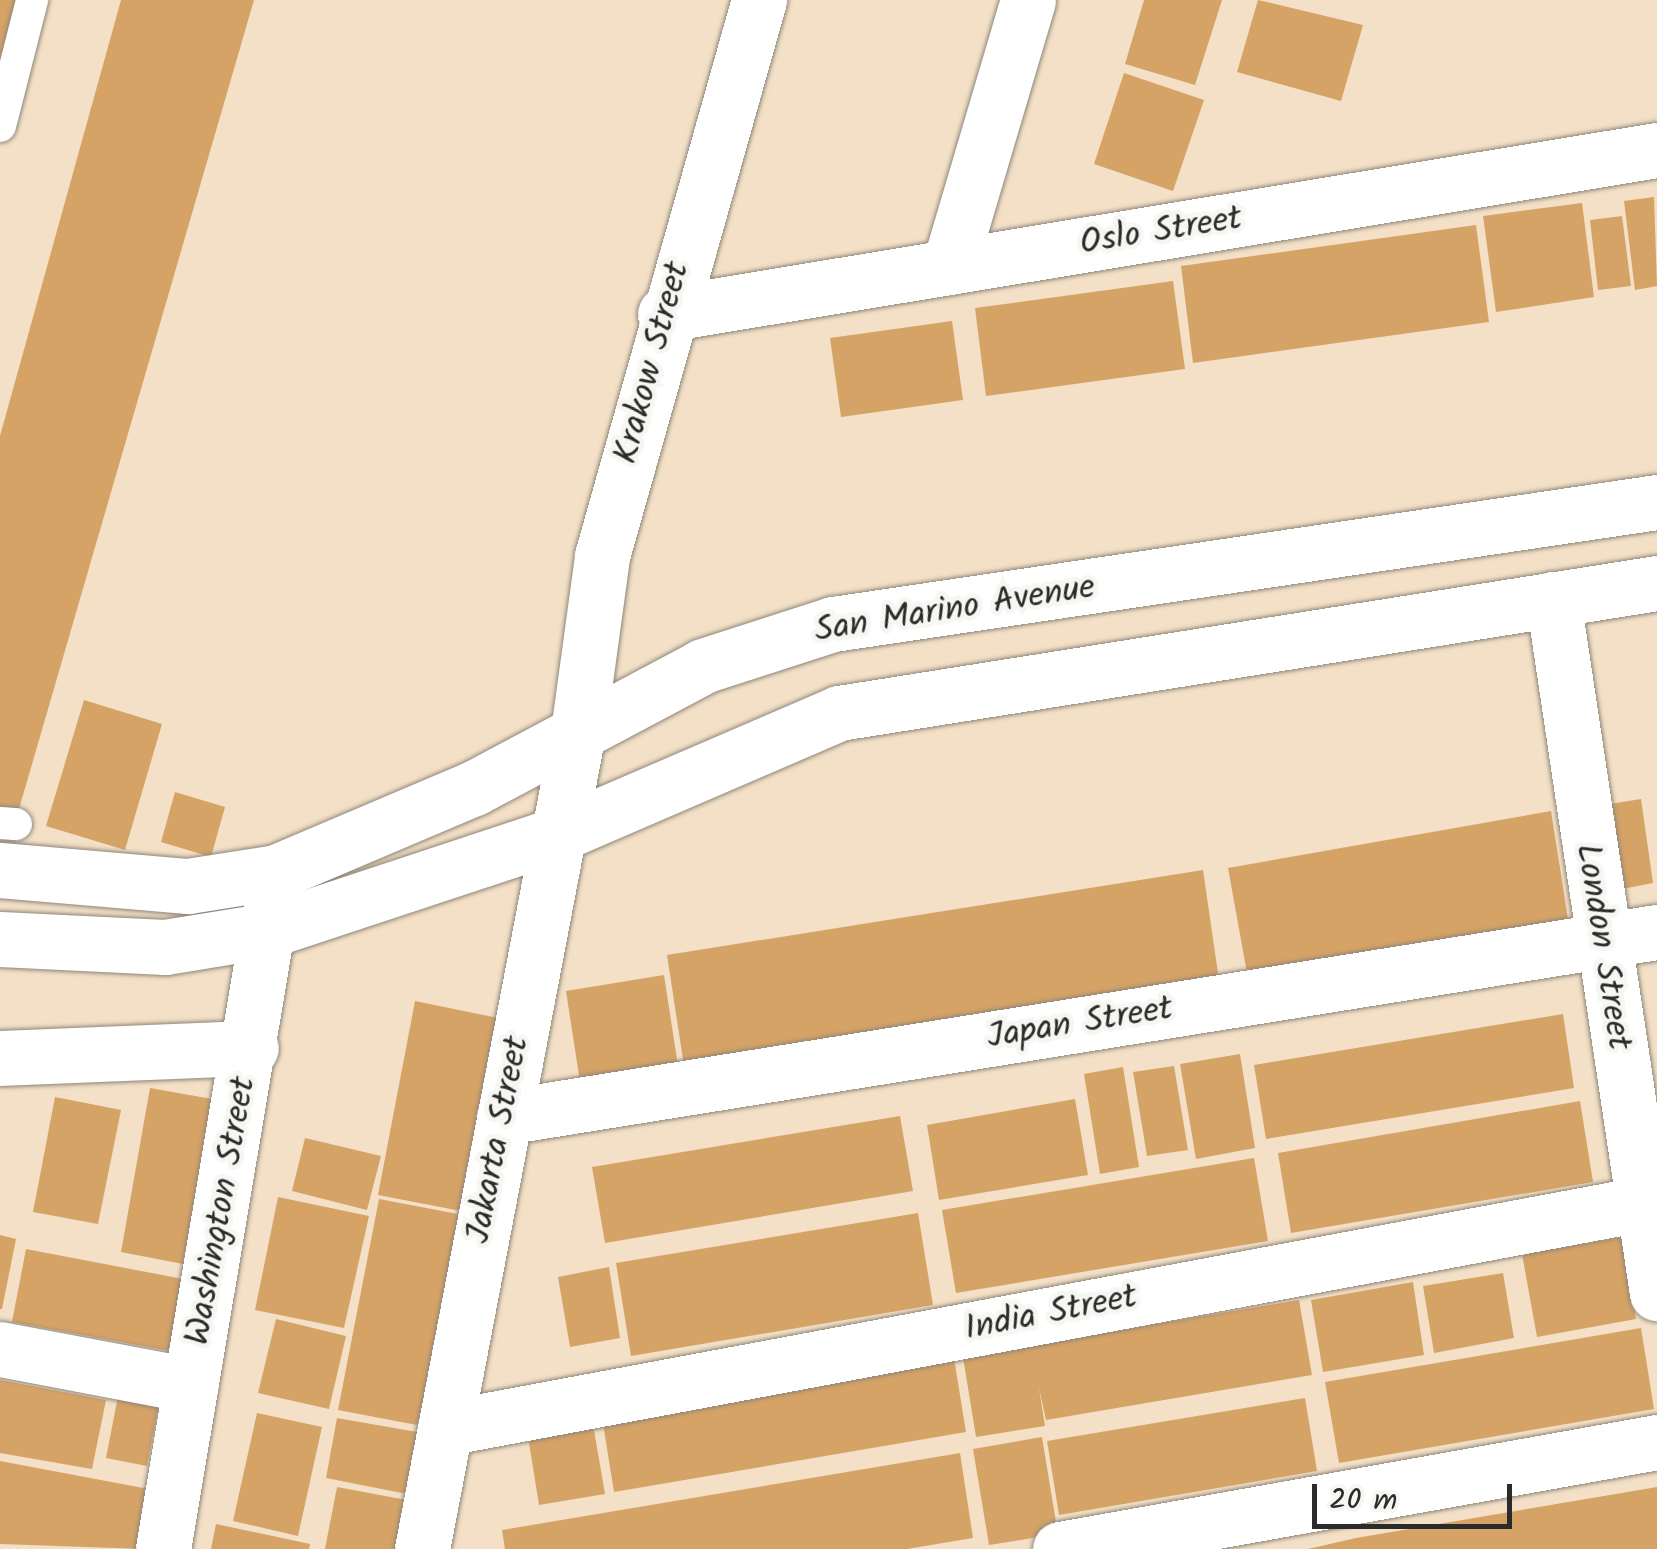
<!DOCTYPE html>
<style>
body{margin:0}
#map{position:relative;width:1657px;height:1549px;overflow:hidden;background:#f3e0c7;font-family:Kalam,sans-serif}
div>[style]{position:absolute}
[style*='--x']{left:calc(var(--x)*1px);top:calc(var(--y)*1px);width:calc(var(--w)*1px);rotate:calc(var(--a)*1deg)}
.building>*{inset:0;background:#d6a367}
.roads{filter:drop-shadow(0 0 2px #8f8679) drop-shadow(0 0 2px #8f8679)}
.lane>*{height:32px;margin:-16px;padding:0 16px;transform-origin:16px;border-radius:16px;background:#fff}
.street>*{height:55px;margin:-27.5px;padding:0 27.5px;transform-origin:27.5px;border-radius:27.5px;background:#fff}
.secondary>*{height:55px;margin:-27.5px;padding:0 27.5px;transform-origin:27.5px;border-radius:27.5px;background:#fff}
span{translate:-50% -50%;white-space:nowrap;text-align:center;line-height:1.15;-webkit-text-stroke:10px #f6f6f2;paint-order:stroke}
.street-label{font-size:35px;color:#2b2b2b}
.scale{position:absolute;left:1312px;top:1484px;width:200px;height:45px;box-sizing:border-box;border:5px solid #2b2b2b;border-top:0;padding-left:12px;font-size:30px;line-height:35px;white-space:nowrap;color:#2b2b2b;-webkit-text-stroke:8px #f6f6f2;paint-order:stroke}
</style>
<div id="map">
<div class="building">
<div style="clip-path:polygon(0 0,27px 0,0 99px)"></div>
<div style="clip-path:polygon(121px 0,254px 0,19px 809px,0 807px,0 436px)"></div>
<div style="clip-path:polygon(1144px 0,1222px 0,1195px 85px,1125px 64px)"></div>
<div style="clip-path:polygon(1258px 0,1363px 25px,1341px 101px,1237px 72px)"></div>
<div style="clip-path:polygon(1124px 73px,1204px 100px,1173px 191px,1094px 164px)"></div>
<div style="clip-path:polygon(1654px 197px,1657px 286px,1635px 290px,1624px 201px)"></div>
<div style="clip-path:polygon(1582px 203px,1594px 297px,1496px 312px,1483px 216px)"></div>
<div style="clip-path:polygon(1622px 216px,1631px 286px,1598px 290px,1590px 220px)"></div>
<div style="clip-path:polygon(1476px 225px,1489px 322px,1193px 363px,1181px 266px)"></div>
<div style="clip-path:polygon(1173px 281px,1185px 369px,986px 396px,975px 308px)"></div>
<div style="clip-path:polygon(952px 321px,963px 400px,841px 417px,830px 338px)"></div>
<div style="clip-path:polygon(84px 700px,162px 724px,125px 850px,46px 826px)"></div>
<div style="clip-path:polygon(175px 792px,225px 807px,211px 857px,161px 842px)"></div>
<div style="clip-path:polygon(1641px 799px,1653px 883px,1622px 889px,1610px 804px)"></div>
<div style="clip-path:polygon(1551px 811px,1568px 919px,1247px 973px,1228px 868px)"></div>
<div style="clip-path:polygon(1203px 870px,1219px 980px,684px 1066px,667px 955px)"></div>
<div style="clip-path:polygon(664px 975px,678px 1066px,580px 1082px,566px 991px)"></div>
<div style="clip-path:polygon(415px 1001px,498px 1018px,461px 1211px,378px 1195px)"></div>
<div style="clip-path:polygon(1563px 1014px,1574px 1088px,1266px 1139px,1254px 1065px)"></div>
<div style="clip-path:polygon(1240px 1054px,1255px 1148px,1196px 1159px,1180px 1064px)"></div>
<div style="clip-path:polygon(1174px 1066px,1188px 1150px,1147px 1156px,1133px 1072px)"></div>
<div style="clip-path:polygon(1123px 1067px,1139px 1167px,1100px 1174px,1084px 1074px)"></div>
<div style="clip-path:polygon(150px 1088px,212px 1099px,183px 1264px,121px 1252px)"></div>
<div style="clip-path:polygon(55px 1097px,121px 1110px,98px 1224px,33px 1212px)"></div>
<div style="clip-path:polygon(1075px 1099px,1088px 1175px,939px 1200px,927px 1125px)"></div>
<div style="clip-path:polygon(1580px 1101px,1593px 1182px,1291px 1233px,1278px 1153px)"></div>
<div style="clip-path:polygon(900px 1116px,913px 1191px,605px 1243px,592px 1167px)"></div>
<div style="clip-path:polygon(305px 1138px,381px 1156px,367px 1210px,292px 1191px)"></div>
<div style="clip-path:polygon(1254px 1158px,1268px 1241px,956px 1293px,942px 1210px)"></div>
<div style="clip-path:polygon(278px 1197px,369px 1216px,344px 1328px,255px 1310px)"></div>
<div style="clip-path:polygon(379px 1199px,463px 1215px,422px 1426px,338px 1410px)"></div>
<div style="clip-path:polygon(918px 1213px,933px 1305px,631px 1356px,616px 1263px)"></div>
<div style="clip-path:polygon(0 1235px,16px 1239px,2px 1309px,0 1309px)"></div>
<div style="clip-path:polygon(1623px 1237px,1636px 1319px,1537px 1337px,1522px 1254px)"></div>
<div style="clip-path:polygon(26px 1249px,183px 1279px,170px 1351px,12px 1322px)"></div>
<div style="clip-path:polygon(609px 1267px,620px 1338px,570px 1347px,558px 1277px)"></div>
<div style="clip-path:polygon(1503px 1273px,1514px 1338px,1434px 1353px,1423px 1286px)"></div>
<div style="clip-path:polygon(1413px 1282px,1424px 1355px,1323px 1372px,1311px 1300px)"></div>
<div style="clip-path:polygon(1299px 1300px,1312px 1375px,1046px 1420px,1039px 1388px,1045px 1426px,976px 1437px,961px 1345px,1032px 1345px)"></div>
<div style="clip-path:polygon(276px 1319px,346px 1336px,329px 1409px,258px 1393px)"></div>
<div style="clip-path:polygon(1641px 1328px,1654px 1409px,1339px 1463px,1325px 1382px)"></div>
<div style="clip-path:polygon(953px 1352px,966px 1432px,614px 1492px,601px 1411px)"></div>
<div style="clip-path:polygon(0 1380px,106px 1400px,92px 1469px,0 1453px)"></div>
<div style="clip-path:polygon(119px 1391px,160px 1398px,147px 1466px,106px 1458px)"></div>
<div style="clip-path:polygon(1305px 1398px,1317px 1471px,1059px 1515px,1047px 1441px)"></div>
<div style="clip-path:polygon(590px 1407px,605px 1494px,539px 1505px,525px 1418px)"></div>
<div style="clip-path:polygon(257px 1413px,322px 1427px,298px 1536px,233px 1521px)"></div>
<div style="clip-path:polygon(337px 1418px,434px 1435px,422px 1497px,326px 1478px)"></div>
<div style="clip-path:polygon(1042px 1437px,1058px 1534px,989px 1545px,973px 1449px)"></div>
<div style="clip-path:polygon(960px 1453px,973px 1538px,907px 1549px,505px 1549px,502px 1530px)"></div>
<div style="clip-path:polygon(0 1461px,154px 1490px,143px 1549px,0 1544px)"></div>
<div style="clip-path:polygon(337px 1487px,407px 1500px,397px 1549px,325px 1549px)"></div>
<div style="clip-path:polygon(1657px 1487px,1657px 1549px,1308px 1549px,1356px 1538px)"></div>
<div style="clip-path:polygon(216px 1524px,310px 1544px,309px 1549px,211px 1549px)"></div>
</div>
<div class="roads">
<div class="lane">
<div style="--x:0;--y:126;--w:130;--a:-75.7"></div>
<div style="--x:0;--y:823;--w:16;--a:4"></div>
</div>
<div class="street">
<div style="--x:949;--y:267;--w:278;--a:-73.5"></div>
<div style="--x:665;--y:314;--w:1005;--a:-9.39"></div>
<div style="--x:1553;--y:599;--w:702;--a:81.48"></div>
<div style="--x:578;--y:732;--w:178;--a:-82.2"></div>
<div style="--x:602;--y:556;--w:578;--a:-74.23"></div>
<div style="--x:0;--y:1058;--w:251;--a:-2.3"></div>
<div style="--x:504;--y:1117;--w:1168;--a:-9.12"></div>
<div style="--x:0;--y:1349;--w:194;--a:10.7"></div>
<div style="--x:445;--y:1428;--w:1233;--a:-10.61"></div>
<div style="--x:163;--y:1549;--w:676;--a:-80.47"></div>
<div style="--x:1060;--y:1549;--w:607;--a:-10.16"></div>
</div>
<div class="secondary">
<div style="--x:0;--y:870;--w:189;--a:4.9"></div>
<div style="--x:188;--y:886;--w:89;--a:-9"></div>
<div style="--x:276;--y:872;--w:215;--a:-23"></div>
<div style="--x:474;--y:788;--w:259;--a:-28"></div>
<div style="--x:703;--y:666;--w:137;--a:-17.9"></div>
<div style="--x:833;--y:624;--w:833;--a:-8.42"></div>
<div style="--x:0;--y:939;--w:165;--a:2.8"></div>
<div style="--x:165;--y:947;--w:105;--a:-9.3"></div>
<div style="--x:269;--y:930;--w:302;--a:-18.3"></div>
<div style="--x:556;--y:835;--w:308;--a:-23.3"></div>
<div style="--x:839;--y:713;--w:828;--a:-9.03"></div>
<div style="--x:422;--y:1549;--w:832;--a:-79.19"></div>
</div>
</div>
<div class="street-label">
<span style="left:1161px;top:232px;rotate:-9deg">Oslo Street</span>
<span style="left:653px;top:363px;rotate:-75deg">Krakow Street</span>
<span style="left:955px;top:610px;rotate:-9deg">San Marino Avenue</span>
<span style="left:1602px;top:947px;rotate:81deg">London Street</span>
<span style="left:1080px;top:1024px;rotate:-9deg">Japan Street</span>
<span style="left:499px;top:1140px;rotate:-79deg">Jakarta Street</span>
<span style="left:222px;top:1211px;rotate:-80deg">Washington Street</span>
<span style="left:1051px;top:1314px;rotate:-11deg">India Street</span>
</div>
<div class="scale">20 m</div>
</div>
